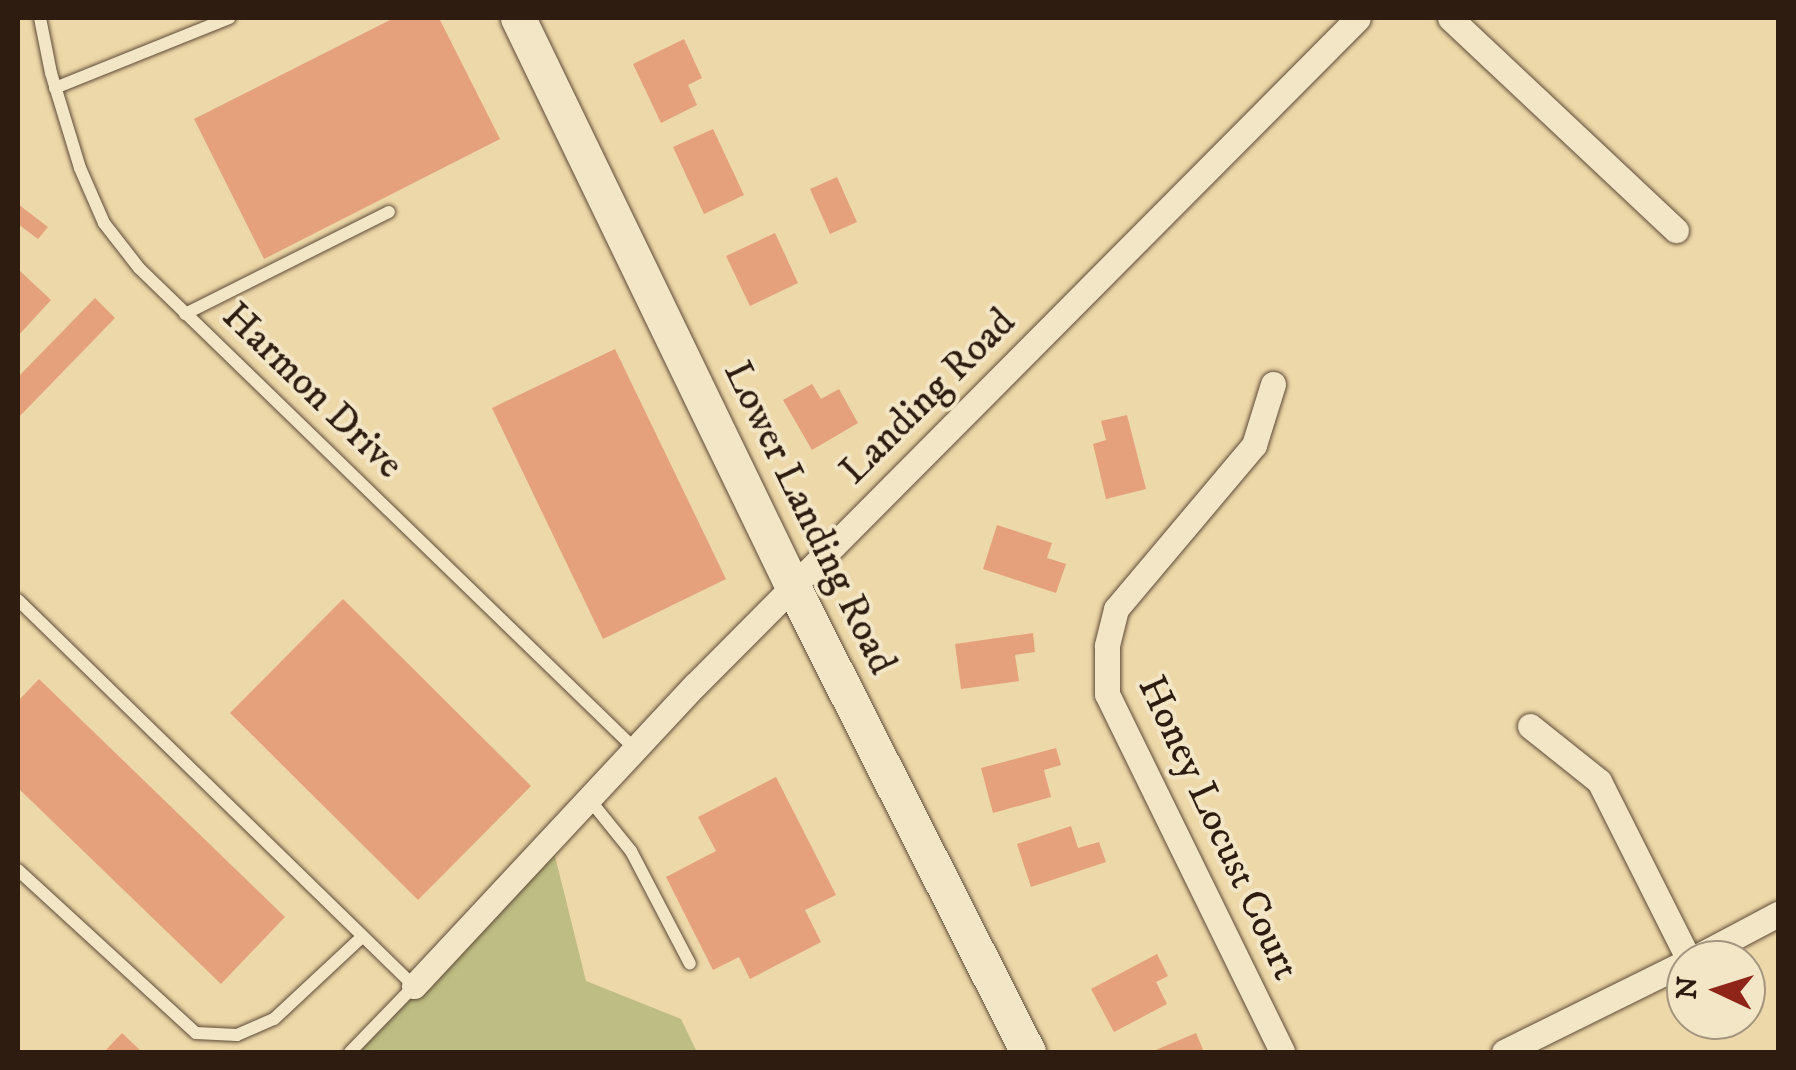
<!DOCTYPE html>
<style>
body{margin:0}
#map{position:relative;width:1796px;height:1070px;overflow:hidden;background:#edd8a9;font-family:"IM FELL DW Pica",serif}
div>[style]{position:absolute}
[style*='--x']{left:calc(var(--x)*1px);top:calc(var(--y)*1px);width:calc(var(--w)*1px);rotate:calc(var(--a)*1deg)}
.green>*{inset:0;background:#bebd84}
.building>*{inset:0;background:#e4a17c}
.roads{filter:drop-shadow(0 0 2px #5e4b37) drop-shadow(0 0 2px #5e4b37)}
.service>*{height:12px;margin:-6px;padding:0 6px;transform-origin:6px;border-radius:6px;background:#f3e6c7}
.minor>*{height:25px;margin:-12.5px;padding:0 12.5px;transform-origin:12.5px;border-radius:12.5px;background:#f3e6c7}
.secondary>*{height:35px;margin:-17.5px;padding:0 17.5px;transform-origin:17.5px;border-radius:17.5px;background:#f3e6c7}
span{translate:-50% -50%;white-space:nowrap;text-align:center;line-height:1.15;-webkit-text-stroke:8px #f3e6c7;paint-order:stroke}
.street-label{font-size:40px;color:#2e1c11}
.frame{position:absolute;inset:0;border:20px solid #2e1c11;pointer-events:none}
.north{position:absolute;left:1666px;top:940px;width:100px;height:100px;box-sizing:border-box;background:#f3e6c7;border:2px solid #a4957e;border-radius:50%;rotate:274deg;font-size:28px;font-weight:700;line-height:40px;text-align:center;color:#2e1c11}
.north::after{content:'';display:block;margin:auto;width:35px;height:45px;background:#8f2418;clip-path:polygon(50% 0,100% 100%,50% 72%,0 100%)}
</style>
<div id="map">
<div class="green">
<div style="clip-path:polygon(554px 852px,586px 981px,681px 1019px,697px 1052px,359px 1052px)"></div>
</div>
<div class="building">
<div style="clip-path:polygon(394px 18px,439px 18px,500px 139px,264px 259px,194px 119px)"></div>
<div style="clip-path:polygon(684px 39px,702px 78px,688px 85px,697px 105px,661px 123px,633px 64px)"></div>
<div style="clip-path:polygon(713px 129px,744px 195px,704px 214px,673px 147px)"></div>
<div style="clip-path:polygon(837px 177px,857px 222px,830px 234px,810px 189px)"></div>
<div style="clip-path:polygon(18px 204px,48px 227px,38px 239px,18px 224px)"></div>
<div style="clip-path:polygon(775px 233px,798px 283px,750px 306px,726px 256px)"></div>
<div style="clip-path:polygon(20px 271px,51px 300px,18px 336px,18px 273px)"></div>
<div style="clip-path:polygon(95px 298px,115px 318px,18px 418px,18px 377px)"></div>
<div style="clip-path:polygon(615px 349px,726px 579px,603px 639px,492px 408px)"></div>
<div style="clip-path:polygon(812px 384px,821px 399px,839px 389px,858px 423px,812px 450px,783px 400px)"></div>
<div style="clip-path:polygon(1127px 415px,1146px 489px,1106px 499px,1093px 444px,1106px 440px,1101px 421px)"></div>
<div style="clip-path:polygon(997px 525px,1052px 543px,1047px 558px,1066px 564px,1056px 593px,983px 569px)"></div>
<div style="clip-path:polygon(343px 599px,531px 786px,418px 900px,230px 713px)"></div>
<div style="clip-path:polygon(1033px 633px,1035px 652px,1015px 655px,1019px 681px,961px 689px,955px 644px)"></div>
<div style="clip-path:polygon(39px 679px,285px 917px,221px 984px,18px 788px,18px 701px)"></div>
<div style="clip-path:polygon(1056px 748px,1061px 765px,1044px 770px,1051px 797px,993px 813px,981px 768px)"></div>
<div style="clip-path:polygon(776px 777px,836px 895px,805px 910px,821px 942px,750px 979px,739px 957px,713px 970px,666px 877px,716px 851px,698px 817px)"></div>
<div style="clip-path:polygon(1071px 826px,1078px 848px,1099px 842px,1106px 862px,1031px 887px,1017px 844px)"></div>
<div style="clip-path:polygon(1157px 954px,1168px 976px,1156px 982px,1167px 1004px,1114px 1032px,1091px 989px)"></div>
<div style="clip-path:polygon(122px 1033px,142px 1052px,104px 1052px)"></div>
<div style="clip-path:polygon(1196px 1033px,1204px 1052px,1151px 1052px)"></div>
</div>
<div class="roads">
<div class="service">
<div style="--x:40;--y:18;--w:56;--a:78.7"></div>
<div style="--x:51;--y:73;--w:99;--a:73"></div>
<div style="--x:80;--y:168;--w:60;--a:66.4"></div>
<div style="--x:104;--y:223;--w:57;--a:52.1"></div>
<div style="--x:139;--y:268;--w:692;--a:44.12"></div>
<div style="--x:55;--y:88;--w:188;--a:-21.9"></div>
<div style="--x:185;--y:314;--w:228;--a:-26.6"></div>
<div style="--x:18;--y:600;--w:553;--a:44.27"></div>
<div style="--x:414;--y:986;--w:92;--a:134.1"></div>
<div style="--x:589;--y:799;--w:67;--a:51.1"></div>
<div style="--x:631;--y:851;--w:127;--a:62.4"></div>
<div style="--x:18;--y:870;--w:241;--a:42.5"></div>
<div style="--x:196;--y:1033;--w:41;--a:2.8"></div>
<div style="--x:237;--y:1035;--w:40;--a:-23.4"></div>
<div style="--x:274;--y:1019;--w:120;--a:-43"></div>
</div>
<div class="minor">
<div style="--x:1450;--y:18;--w:310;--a:43.2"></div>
<div style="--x:1273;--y:384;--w:64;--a:107.3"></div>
<div style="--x:1254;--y:445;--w:214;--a:130.1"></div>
<div style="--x:1116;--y:609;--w:38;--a:104"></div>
<div style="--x:1107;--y:646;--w:48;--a:90"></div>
<div style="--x:1107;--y:694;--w:398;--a:63.9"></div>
<div style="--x:1530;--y:726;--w:88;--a:38.6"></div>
<div style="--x:1599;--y:781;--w:200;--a:63.3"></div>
<div style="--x:1691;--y:960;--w:98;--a:-27.9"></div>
<div style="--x:414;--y:986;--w:412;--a:-47"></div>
<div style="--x:695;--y:685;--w:940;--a:-45.17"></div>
<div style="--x:1504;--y:1052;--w:203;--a:-26.3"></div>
</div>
<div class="secondary">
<div style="--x:518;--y:18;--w:632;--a:64.21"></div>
<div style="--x:793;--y:587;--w:521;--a:63.19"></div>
</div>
</div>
<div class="street-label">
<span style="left:312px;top:391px;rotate:44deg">Harmon Drive</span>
<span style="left:928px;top:397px;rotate:-45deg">Landing Road</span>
<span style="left:809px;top:518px;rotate:64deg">Lower Landing Road</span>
<span style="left:1218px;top:828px;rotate:65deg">Honey Locust Court</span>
</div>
<div class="frame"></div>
<div class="north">N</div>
</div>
